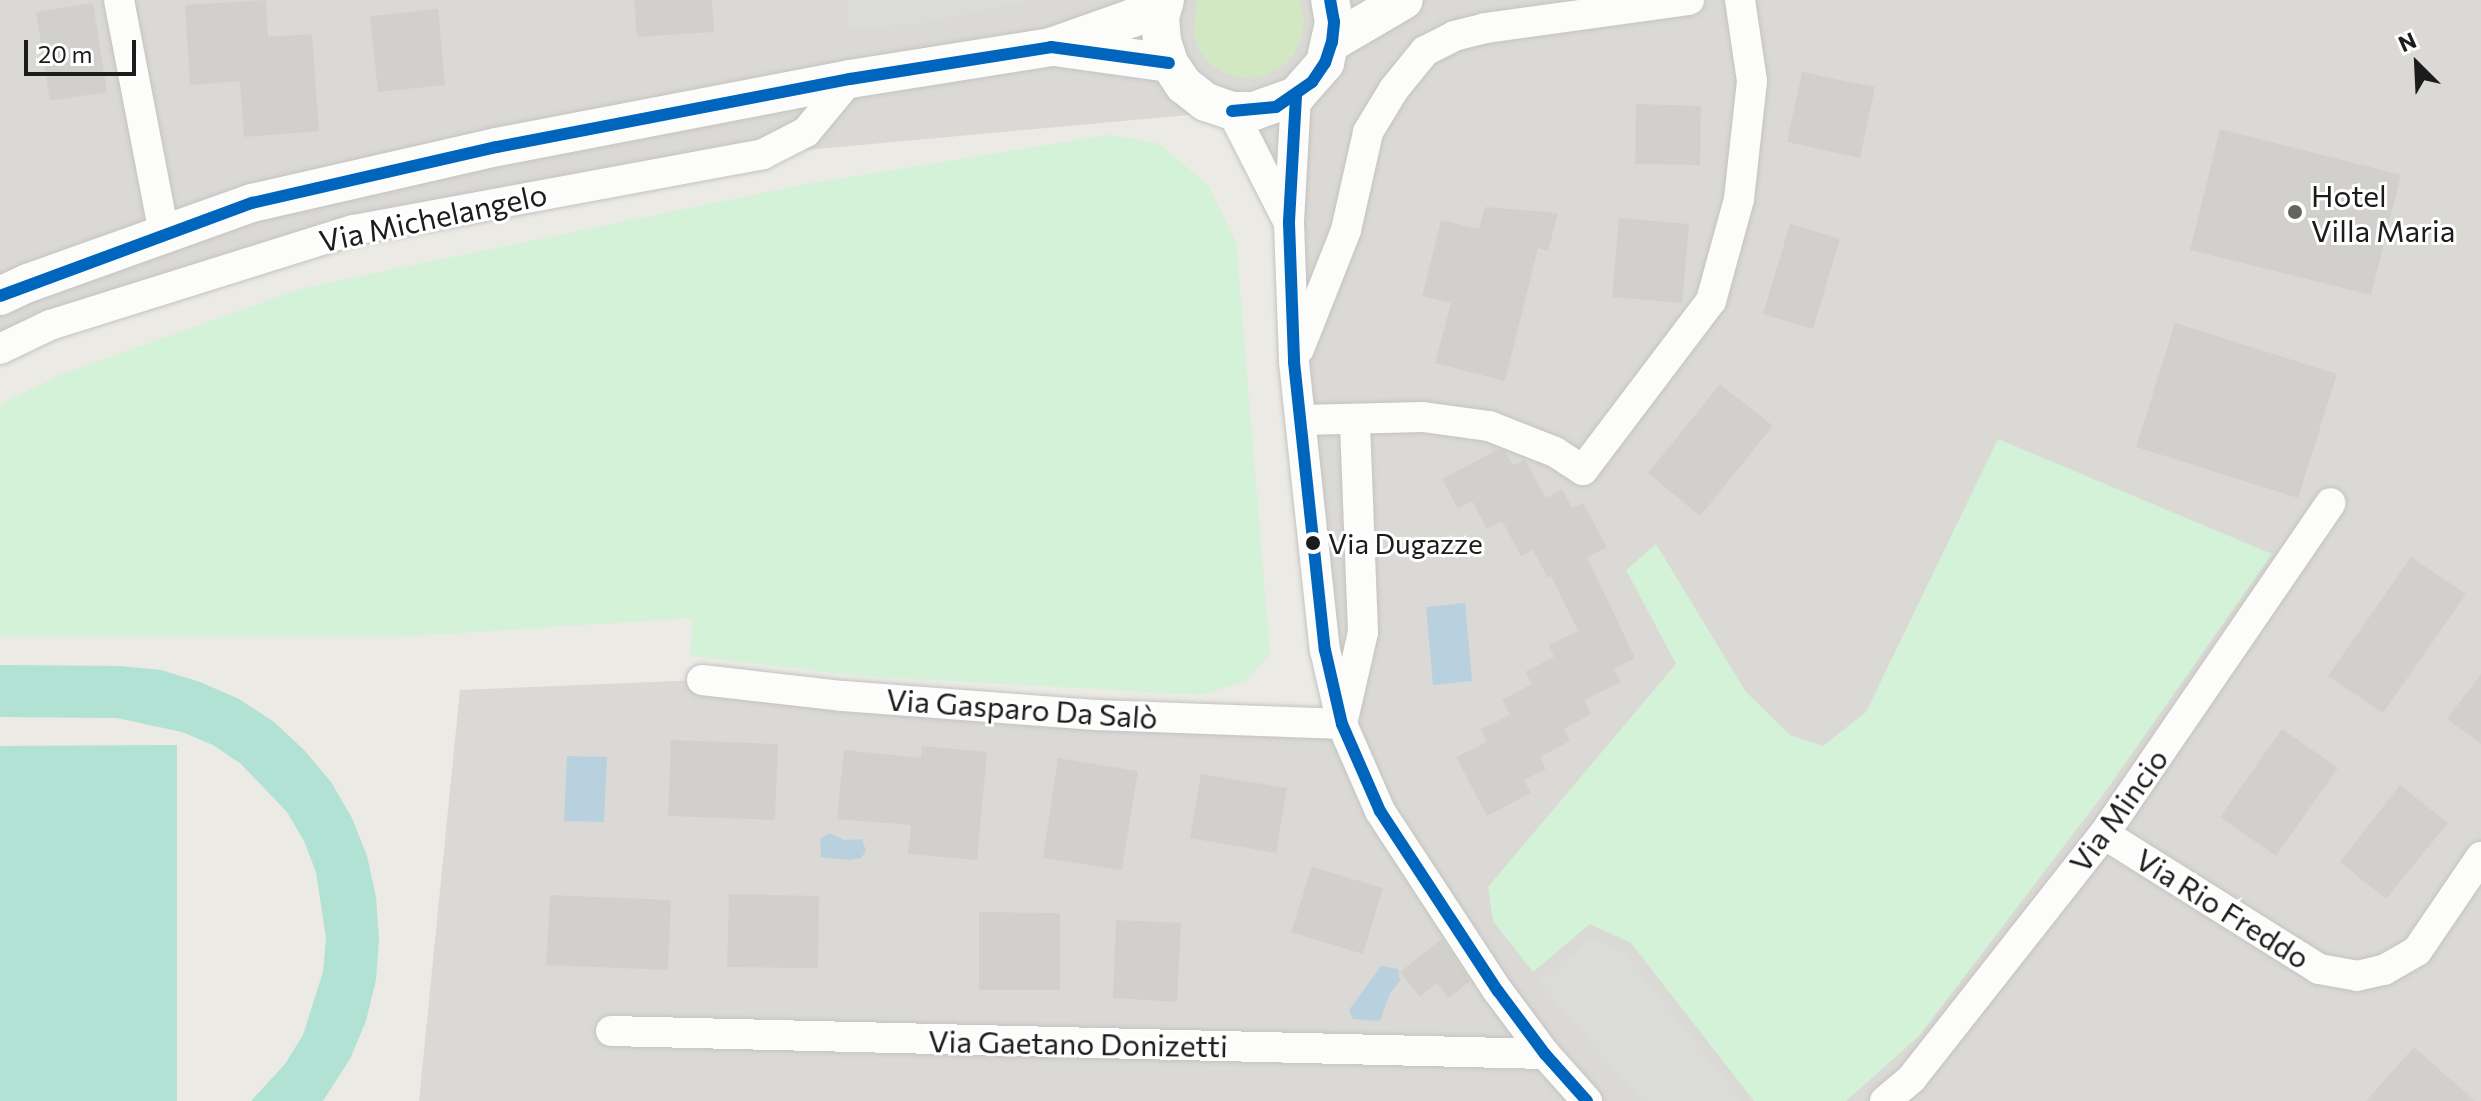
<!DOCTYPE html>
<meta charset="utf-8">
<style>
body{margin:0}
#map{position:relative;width:2481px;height:1101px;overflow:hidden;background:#ebeae5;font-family:Commissioner,sans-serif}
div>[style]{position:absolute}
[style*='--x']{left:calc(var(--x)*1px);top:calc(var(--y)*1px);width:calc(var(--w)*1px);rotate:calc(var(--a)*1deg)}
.residential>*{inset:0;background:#dad9d6}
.grass>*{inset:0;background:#d2e8c3}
.park>*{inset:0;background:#d3f2d7}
.pitch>*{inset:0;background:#b1e2d4}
.parking>*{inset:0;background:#dbdbd8}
.water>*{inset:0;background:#b9d1de}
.building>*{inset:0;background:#d2d0cc}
.roads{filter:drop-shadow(0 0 2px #c3c3c1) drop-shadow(0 0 2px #c3c3c1)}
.minor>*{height:30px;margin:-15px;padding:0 15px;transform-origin:15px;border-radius:15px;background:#fcfcfb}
.tertiary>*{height:38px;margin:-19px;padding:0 19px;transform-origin:19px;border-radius:19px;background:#fcfcfb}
.bus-1>*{height:12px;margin:-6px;padding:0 6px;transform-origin:6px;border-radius:6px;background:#0065bd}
.dots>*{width:22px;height:22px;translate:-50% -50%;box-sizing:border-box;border:4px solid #fff;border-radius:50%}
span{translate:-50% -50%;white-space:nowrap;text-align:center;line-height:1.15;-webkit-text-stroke:6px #fff;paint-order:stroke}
.bus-label{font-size:28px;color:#1c1c1c}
.left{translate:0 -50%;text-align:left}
.poi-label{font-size:30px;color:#1c1c1c}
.street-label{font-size:30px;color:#1c1c1c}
.north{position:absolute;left:2377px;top:24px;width:80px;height:80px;-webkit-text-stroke:6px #fff;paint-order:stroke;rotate:336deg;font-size:22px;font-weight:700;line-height:32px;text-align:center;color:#1c1c1c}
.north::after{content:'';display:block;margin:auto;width:28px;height:36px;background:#1c1c1c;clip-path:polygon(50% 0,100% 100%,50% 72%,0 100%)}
.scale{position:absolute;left:24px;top:40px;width:112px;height:36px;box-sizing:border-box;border:4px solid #1c1c1c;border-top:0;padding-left:10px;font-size:24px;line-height:28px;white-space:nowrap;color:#1c1c1c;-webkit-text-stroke:6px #fff;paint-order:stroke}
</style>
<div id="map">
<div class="residential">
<div style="clip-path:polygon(0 0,2481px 0,2481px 1101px,419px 1101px,460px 690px,702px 680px,1342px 724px,1289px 223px,1232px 111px,763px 154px,354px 230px,0 349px)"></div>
</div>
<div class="grass">
<div style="clip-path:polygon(1197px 0,1299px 0,1304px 21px,1301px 39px,1293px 56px,1280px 68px,1262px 76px,1244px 78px,1226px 74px,1210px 64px,1199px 50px,1193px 33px)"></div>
</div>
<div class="park">
<div style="clip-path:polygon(1108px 135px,1158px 143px,1208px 185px,1236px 242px,1270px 654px,1247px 680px,1202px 695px,862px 676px,690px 656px,693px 618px,395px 637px,0 637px,0 404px,63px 374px,303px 288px,801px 185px)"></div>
<div style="clip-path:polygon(1998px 439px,2272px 554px,2105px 792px,1919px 1036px,1846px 1101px,1754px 1101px,1631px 943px,1590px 924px,1533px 972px,1493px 921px,1488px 887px,1676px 664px,1626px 570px,1656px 544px,1746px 692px,1790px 735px,1823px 746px,1866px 712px)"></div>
</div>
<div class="pitch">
<div style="clip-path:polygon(0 665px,120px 666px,161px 670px,200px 682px,239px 699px,274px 722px,304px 750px,331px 782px,352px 818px,367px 856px,376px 897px,379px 939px,376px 980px,366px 1021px,350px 1059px,323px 1101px,251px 1101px,285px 1064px,303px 1035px,323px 972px,326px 938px,316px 872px,304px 841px,287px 812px,241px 764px,213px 745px,182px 732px,117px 718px,0 717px)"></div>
<div style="clip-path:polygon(177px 745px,177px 1101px,0 1101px,0 746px)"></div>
</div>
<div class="parking">
<div style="clip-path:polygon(848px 0,1033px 0,917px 24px,848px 29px)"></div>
<div style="clip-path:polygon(1592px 938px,1624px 953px,1743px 1101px,1642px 1101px,1539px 982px)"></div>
</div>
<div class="water">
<div style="clip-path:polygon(1465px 603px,1472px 681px,1433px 685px,1426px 607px)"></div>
<div style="clip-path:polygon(567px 756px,607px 757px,604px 822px,564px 821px)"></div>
<div style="clip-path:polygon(829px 833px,844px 840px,862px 839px,866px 851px,861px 858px,849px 860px,821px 857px,820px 839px)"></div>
<div style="clip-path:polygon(1381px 966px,1398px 969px,1400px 981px,1390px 993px,1380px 1021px,1353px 1019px,1349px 1010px)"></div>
</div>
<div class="building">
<div style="clip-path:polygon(266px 0,268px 37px,312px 34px,319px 131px,244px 137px,240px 81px,190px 85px,185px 5px)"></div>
<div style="clip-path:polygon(634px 0,712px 0,714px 32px,637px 37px)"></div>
<div style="clip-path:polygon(93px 3px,107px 92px,50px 101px,36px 12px)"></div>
<div style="clip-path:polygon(438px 9px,445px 85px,378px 92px,370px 16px)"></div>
<div style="clip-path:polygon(1802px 72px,1875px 87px,1860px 158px,1787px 142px)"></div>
<div style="clip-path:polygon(1636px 104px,1701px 106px,1700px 165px,1635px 164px)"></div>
<div style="clip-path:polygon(2220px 129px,2401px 175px,2371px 295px,2190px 250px)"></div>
<div style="clip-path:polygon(1485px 207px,1558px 213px,1548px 251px,1538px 248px,1505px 381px,1435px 363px,1451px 303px,1422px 296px,1441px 220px,1479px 229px)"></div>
<div style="clip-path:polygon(1619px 218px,1689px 224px,1682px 303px,1612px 297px)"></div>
<div style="clip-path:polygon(1790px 224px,1840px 239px,1813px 329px,1763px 314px)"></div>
<div style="clip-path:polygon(2175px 323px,2337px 374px,2298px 498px,2136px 447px)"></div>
<div style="clip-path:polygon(1720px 384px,1773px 426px,1700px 516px,1648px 473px)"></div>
<div style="clip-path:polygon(1499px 449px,1505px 452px,1513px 465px,1525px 460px,1546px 498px,1562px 489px,1572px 508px,1583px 503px,1607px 547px,1587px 557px,1635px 658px,1614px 669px,1621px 682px,1584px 700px,1591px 714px,1564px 729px,1570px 741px,1540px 757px,1546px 769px,1524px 780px,1531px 793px,1487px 816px,1456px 757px,1487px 742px,1481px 729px,1510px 715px,1502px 700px,1532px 684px,1525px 672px,1554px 657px,1549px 645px,1578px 631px,1551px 576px,1548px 578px,1533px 550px,1521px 556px,1502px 521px,1487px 529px,1472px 501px,1458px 509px,1442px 479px)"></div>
<div style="clip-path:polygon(2411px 557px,2466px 594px,2383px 713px,2328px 676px)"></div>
<div style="clip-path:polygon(2481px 674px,2481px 744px,2447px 719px)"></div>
<div style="clip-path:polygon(2282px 729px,2338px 768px,2276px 856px,2220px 817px)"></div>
<div style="clip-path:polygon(671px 740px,778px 744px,775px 820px,668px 816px)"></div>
<div style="clip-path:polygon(922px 746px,987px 752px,977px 860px,908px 854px,911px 825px,837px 819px,844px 750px,921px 758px)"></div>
<div style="clip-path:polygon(1058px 758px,1138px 771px,1122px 870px,1043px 858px)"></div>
<div style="clip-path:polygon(1201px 774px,1287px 788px,1276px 853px,1190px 838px)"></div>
<div style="clip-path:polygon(2400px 785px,2448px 823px,2386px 899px,2340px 862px)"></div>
<div style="clip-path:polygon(1312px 867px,1383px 888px,1363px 954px,1291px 932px)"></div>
<div style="clip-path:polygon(729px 894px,819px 896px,818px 968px,727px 967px)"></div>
<div style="clip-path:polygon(550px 895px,671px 900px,668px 970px,546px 965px)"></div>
<div style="clip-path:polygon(979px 912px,1060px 913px,1060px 990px,979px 990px)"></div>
<div style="clip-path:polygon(1116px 920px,1181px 923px,1177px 1002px,1113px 998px)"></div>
<div style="clip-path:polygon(1442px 939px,1470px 981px,1449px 998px,1437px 983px,1420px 997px,1400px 972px)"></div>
<div style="clip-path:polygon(2414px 1047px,2475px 1101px,2366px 1101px)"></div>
</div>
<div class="roads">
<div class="minor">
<div style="--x:119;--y:0;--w:237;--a:79.1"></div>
<div style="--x:1296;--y:96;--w:127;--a:93.2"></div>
<div style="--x:1289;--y:223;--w:139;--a:87.9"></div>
<div style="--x:1294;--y:362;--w:290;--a:83.9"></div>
<div style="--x:1325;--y:650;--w:76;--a:77.1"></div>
<div style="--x:1342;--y:724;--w:95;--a:66.4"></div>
<div style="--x:1380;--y:811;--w:215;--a:56.8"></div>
<div style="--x:1498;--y:991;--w:79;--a:53.3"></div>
<div style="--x:1545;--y:1054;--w:63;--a:48.2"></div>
<div style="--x:1232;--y:111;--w:123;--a:63"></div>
<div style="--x:0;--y:349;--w:55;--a:-25.6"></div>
<div style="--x:50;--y:325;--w:318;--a:-17.4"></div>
<div style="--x:354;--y:230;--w:416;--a:-10.5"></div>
<div style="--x:763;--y:154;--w:48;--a:-27.1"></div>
<div style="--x:806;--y:132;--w:69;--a:-50.3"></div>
<div style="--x:1299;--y:349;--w:128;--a:-68.4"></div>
<div style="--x:1346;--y:230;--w:100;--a:-77.3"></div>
<div style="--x:1368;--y:132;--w:50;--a:-58.8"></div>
<div style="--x:1394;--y:89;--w:49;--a:-50.8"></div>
<div style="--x:1425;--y:51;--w:33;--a:-27"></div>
<div style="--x:1454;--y:36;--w:32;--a:-14"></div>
<div style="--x:1485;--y:28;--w:206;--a:-7.8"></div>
<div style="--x:1301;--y:420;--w:122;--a:-1.4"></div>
<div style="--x:1423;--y:417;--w:67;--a:7.8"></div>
<div style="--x:1489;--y:426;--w:71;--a:21.5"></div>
<div style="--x:1555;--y:452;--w:33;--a:33"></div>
<div style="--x:1583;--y:470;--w:212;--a:-52.9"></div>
<div style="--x:1711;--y:301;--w:106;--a:-74.6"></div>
<div style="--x:1739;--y:199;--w:119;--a:-83.7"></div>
<div style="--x:1752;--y:81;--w:82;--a:-98.4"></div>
<div style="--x:702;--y:680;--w:142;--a:6.5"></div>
<div style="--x:843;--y:696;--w:256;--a:4.3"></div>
<div style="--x:1098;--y:715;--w:244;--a:2.1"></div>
<div style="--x:1342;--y:724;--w:94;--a:-77.1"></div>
<div style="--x:1363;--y:632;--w:213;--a:-92.2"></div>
<div style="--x:2104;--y:834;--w:254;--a:32.1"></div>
<div style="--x:2319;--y:969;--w:39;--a:10"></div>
<div style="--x:2357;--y:976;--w:28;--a:-13"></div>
<div style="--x:2384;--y:970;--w:38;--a:-30"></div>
<div style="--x:2417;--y:951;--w:114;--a:-55.8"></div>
<div style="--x:611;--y:1031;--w:934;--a:1.41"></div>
<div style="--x:1885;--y:1101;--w:35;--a:-40"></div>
<div style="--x:1912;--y:1078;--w:310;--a:-51.8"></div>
<div style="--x:2104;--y:834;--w:401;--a:-55.6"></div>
</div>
<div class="tertiary">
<div style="--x:1165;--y:0;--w:19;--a:106"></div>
<div style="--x:1160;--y:18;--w:23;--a:85"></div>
<div style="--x:1162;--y:41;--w:23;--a:72"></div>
<div style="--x:1169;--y:63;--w:27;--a:56"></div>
<div style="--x:1184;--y:85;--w:28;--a:38"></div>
<div style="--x:1206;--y:102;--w:28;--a:19"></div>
<div style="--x:1232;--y:111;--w:22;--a:0"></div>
<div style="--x:1254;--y:111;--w:45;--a:-19.7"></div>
<div style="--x:1296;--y:96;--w:44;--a:-48.7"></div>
<div style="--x:1325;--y:63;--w:42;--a:-77.6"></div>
<div style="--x:1334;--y:22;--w:22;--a:-100"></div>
<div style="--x:1332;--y:42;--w:83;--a:-30.3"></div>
<div style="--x:1061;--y:48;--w:109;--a:7.9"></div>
<div style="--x:0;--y:296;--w:31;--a:-25"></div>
<div style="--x:28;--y:283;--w:238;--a:-19.7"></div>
<div style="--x:252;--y:203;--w:251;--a:-12.9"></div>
<div style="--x:497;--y:147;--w:359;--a:-10.9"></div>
<div style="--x:850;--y:79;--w:204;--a:-9"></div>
<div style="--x:1051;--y:47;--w:87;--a:-19.5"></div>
<div style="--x:1133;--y:18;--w:32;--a:-35"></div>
</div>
</div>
<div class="bus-1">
<div style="--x:1296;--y:96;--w:127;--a:93.2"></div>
<div style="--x:1289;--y:223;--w:139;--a:87.9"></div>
<div style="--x:1294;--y:362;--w:290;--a:83.9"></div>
<div style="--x:1325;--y:650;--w:76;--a:77.1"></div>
<div style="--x:1342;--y:724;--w:95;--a:66.4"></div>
<div style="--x:1380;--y:811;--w:215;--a:56.8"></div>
<div style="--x:1498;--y:991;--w:79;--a:53.3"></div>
<div style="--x:1545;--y:1054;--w:63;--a:48.2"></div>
<div style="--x:1232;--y:111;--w:44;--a:-5.2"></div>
<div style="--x:1276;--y:107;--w:44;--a:-34.8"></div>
<div style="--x:1312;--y:82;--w:23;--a:-56"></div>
<div style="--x:1325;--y:63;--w:22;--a:-72"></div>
<div style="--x:1332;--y:42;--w:20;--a:-84"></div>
<div style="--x:1334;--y:22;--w:22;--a:-100"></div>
<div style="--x:0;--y:296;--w:269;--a:-20.3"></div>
<div style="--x:252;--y:203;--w:251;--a:-12.9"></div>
<div style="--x:497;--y:147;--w:359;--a:-10.9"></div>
<div style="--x:850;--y:79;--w:204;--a:-9"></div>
<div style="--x:1051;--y:47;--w:119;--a:7.7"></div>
</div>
<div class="dots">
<div style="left:2295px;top:212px;background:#646462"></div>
<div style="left:1313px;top:543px;background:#1c1c1c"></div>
</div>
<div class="bus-label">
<span class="left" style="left:1328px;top:543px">Via Dugazze</span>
</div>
<div class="poi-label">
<span class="left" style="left:2311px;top:212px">Hotel<br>Villa Maria</span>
</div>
<div class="street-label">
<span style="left:433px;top:217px;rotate:-12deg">Via Michelangelo</span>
<span style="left:1022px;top:708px;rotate:4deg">Via Gasparo Da Salò</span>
<span style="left:2118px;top:810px;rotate:-54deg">Via Mincio</span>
<span style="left:2223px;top:908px;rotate:32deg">Via Rio Freddo</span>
<span style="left:1078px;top:1043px;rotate:1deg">Via Gaetano Donizetti</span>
</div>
<div class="north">N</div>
<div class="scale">20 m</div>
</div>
